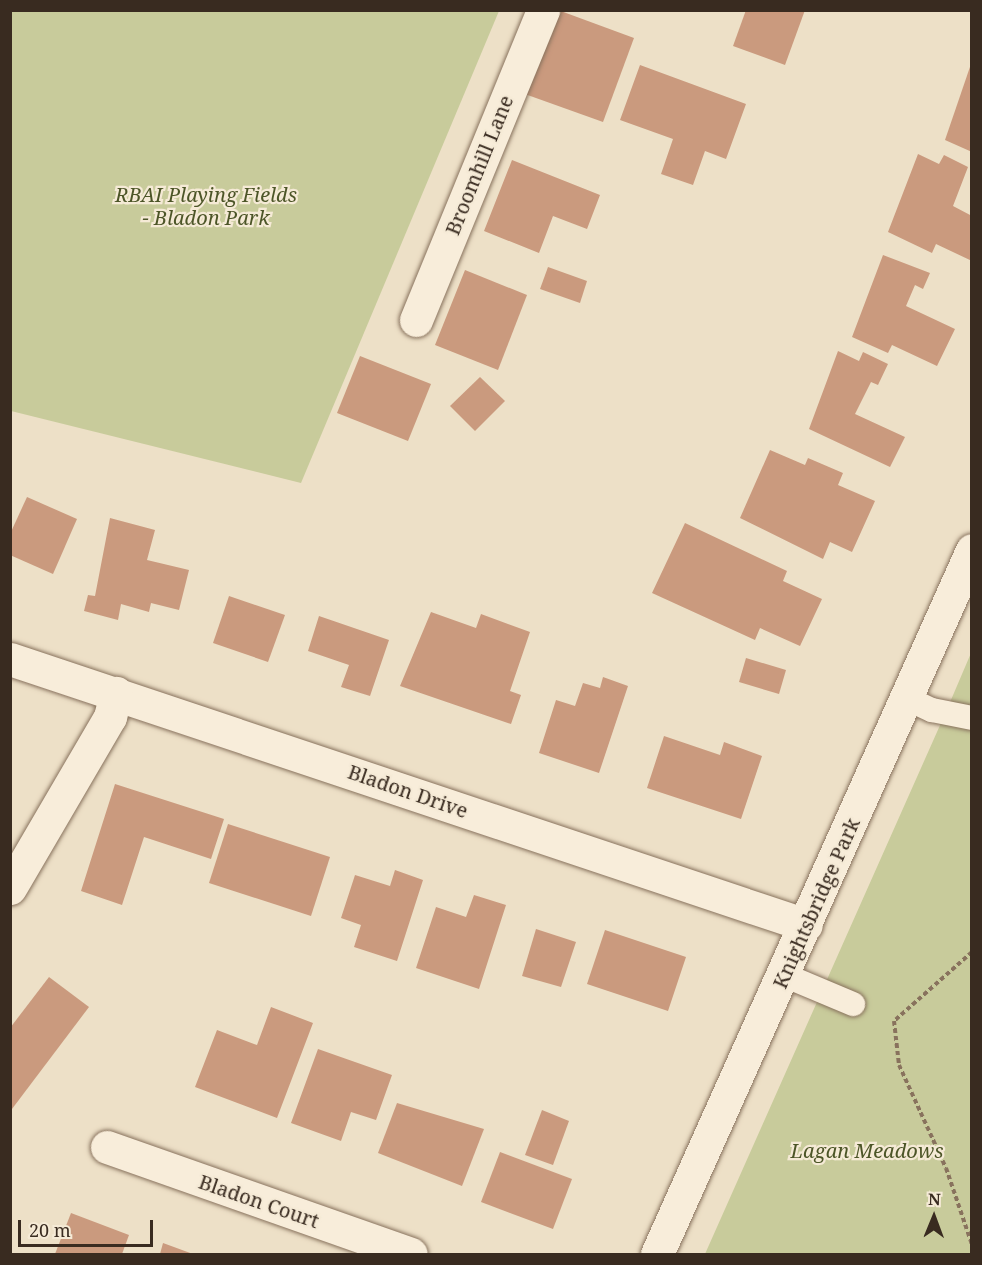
<!DOCTYPE html>
<style>
body{margin:0}
#map{position:relative;width:982px;height:1265px;overflow:hidden;background:#ede0c7;font-family:"Noto Serif",serif}
div>[style]{position:absolute}
[style*='--x']{left:calc(var(--x)*1px);top:calc(var(--y)*1px);width:calc(var(--w)*1px);rotate:calc(var(--a)*1deg)}
.green>*{inset:0;background:#c8cb9b}
.building>*{inset:0;background:#ca9a7e}
.path>*{height:4px;margin-top:-2px;transform-origin:0;background:repeating-linear-gradient(90deg,#88725d 0 4.5px,transparent 0 7.5px)}
.roads{filter:drop-shadow(0 0 2px #88725d) drop-shadow(0 0 2px #88725d)}
.service>*{height:24px;margin:-12px;padding:0 12px;transform-origin:12px;border-radius:12px;background:#f8edda}
.minor>*{height:33px;margin:-16.5px;padding:0 16.5px;transform-origin:16.5px;border-radius:16.5px;background:#f8edda}
span{translate:-50% -50%;white-space:nowrap;text-align:center;line-height:1.15;-webkit-text-stroke:4.5px #f5ead6;paint-order:stroke}
.street-label{font-size:20px;color:#392b20}
.park-label{font-size:20px;color:#4c5527;font-style:italic}
.frame{position:absolute;inset:0;border:12px solid #392b20;pointer-events:none}
.north{position:absolute;left:904px;top:1187px;width:60px;height:60px;-webkit-text-stroke:4px #f5ead6;paint-order:stroke;rotate:1deg;font-size:16px;font-weight:700;line-height:24px;text-align:center;color:#392b20}
.north::after{content:'';display:block;margin:auto;width:21px;height:27px;background:#392b20;clip-path:polygon(50% 0,100% 100%,50% 72%,0 100%)}
.scale{position:absolute;left:18px;top:1220px;width:135px;height:27px;box-sizing:border-box;border:3px solid #392b20;border-top:0;padding-left:8px;font-size:18px;line-height:21px;white-space:nowrap;color:#392b20;-webkit-text-stroke:4px #f5ead6;paint-order:stroke}
</style>
<div id="map">
<div class="green">
<div style="clip-path:polygon(10px 11px,499px 11px,301px 483px,11px 411px)"></div>
<div style="clip-path:polygon(971px 653px,971px 1254px,705px 1254px,945px 714px)"></div>
</div>
<div class="building">
<div style="clip-path:polygon(558px 10px,634px 38px,603px 122px,522px 93px)"></div>
<div style="clip-path:polygon(746px 10px,805px 10px,785px 65px,733px 46px)"></div>
<div style="clip-path:polygon(972px 61px,972px 152px,945px 140px)"></div>
<div style="clip-path:polygon(640px 65px,746px 104px,726px 159px,705px 151px,693px 185px,661px 174px,673px 139px,620px 120px)"></div>
<div style="clip-path:polygon(918px 154px,939px 164px,944px 155px,968px 167px,953px 206px,972px 216px,972px 261px,936px 244px,932px 253px,888px 232px)"></div>
<div style="clip-path:polygon(512px 160px,600px 195px,587px 229px,553px 216px,539px 253px,484px 231px)"></div>
<div style="clip-path:polygon(883px 255px,930px 273px,923px 289px,915px 285px,906px 306px,955px 329px,937px 366px,892px 345px,888px 353px,852px 337px)"></div>
<div style="clip-path:polygon(548px 267px,587px 281px,580px 303px,540px 289px)"></div>
<div style="clip-path:polygon(465px 270px,527px 295px,498px 370px,435px 345px)"></div>
<div style="clip-path:polygon(838px 351px,859px 361px,863px 352px,888px 364px,878px 385px,871px 382px,855px 414px,905px 437px,890px 467px,809px 429px)"></div>
<div style="clip-path:polygon(360px 356px,431px 384px,408px 441px,337px 413px)"></div>
<div style="clip-path:polygon(480px 377px,505px 401px,475px 431px,450px 406px)"></div>
<div style="clip-path:polygon(770px 450px,805px 465px,808px 458px,843px 473px,838px 485px,875px 501px,852px 552px,830px 542px,823px 559px,740px 518px)"></div>
<div style="clip-path:polygon(27px 497px,77px 519px,53px 574px,10px 555px,10px 534px)"></div>
<div style="clip-path:polygon(110px 518px,155px 530px,147px 560px,189px 570px,179px 610px,151px 603px,149px 612px,121px 604px,118px 620px,84px 611px,88px 595px,95px 596px)"></div>
<div style="clip-path:polygon(685px 523px,787px 571px,783px 581px,822px 599px,800px 646px,760px 628px,755px 640px,652px 593px)"></div>
<div style="clip-path:polygon(229px 596px,285px 615px,268px 662px,213px 643px)"></div>
<div style="clip-path:polygon(431px 612px,476px 628px,481px 614px,530px 632px,510px 691px,521px 695px,511px 724px,400px 686px)"></div>
<div style="clip-path:polygon(319px 616px,389px 640px,370px 696px,341px 687px,349px 665px,308px 651px)"></div>
<div style="clip-path:polygon(746px 658px,786px 670px,779px 694px,739px 682px)"></div>
<div style="clip-path:polygon(603px 677px,628px 686px,599px 773px,539px 753px,556px 700px,575px 706px,583px 683px,600px 688px)"></div>
<div style="clip-path:polygon(664px 736px,720px 755px,724px 742px,762px 756px,741px 819px,647px 788px)"></div>
<div style="clip-path:polygon(115px 784px,224px 819px,211px 859px,144px 837px,122px 905px,81px 891px)"></div>
<div style="clip-path:polygon(228px 824px,330px 857px,311px 916px,209px 883px)"></div>
<div style="clip-path:polygon(395px 870px,423px 880px,397px 961px,354px 947px,361px 925px,341px 918px,355px 875px,390px 886px)"></div>
<div style="clip-path:polygon(474px 895px,506px 905px,479px 989px,416px 968px,436px 907px,466px 917px)"></div>
<div style="clip-path:polygon(536px 929px,576px 942px,561px 987px,522px 976px)"></div>
<div style="clip-path:polygon(605px 930px,686px 957px,668px 1011px,587px 984px)"></div>
<div style="clip-path:polygon(49px 977px,89px 1007px,12px 1109px,10px 1028px)"></div>
<div style="clip-path:polygon(271px 1007px,313px 1023px,277px 1118px,195px 1087px,217px 1030px,257px 1045px)"></div>
<div style="clip-path:polygon(318px 1049px,392px 1075px,376px 1120px,351px 1112px,341px 1141px,291px 1123px)"></div>
<div style="clip-path:polygon(397px 1103px,484px 1129px,462px 1186px,378px 1153px)"></div>
<div style="clip-path:polygon(542px 1110px,569px 1121px,553px 1165px,525px 1155px)"></div>
<div style="clip-path:polygon(500px 1152px,572px 1179px,553px 1229px,481px 1202px)"></div>
<div style="clip-path:polygon(71px 1213px,129px 1235px,122px 1254px,55px 1254px)"></div>
<div style="clip-path:polygon(163px 1243px,193px 1254px,160px 1254px)"></div>
</div>
<div class="path">
<div style="--x:972;--y:952;--w:104;--a:138.5"></div>
<div style="--x:894;--y:1021;--w:44;--a:83.5"></div>
<div style="--x:899;--y:1065;--w:113;--a:65.5"></div>
<div style="--x:946;--y:1168;--w:81;--a:71.3"></div>
</div>
<div class="roads">
<div class="service">
<div style="--x:906;--y:698;--w:29;--a:25"></div>
<div style="--x:932;--y:710;--w:41;--a:11.3"></div>
<div style="--x:784;--y:975;--w:75;--a:22.8"></div>
</div>
<div class="minor">
<div style="--x:416;--y:320;--w:335;--a:-67.7"></div>
<div style="--x:10;--y:659;--w:839;--a:18.48"></div>
<div style="--x:10;--y:888;--w:198;--a:-59.7"></div>
<div style="--x:110;--y:717;--w:25;--a:-76"></div>
<div style="--x:107;--y:1147;--w:322;--a:19.4"></div>
<div style="--x:657;--y:1254;--w:771;--a:-65.89"></div>
</div>
</div>
<div class="street-label">
<span style="left:479px;top:165px;rotate:-68deg">Broomhill Lane</span>
<span style="left:408px;top:791px;rotate:19deg">Bladon Drive</span>
<span style="left:816px;top:903px;rotate:-66deg">Knightsbridge Park</span>
<span style="left:259px;top:1201px;rotate:19deg">Bladon Court</span>
</div>
<div class="park-label">
<span style="left:206px;top:206px">RBAI Playing Fields<br>- Bladon Park</span>
<span style="left:867px;top:1150px">Lagan Meadows</span>
</div>
<div class="frame"></div>
<div class="north">N</div>
<div class="scale">20 m</div>
</div>
